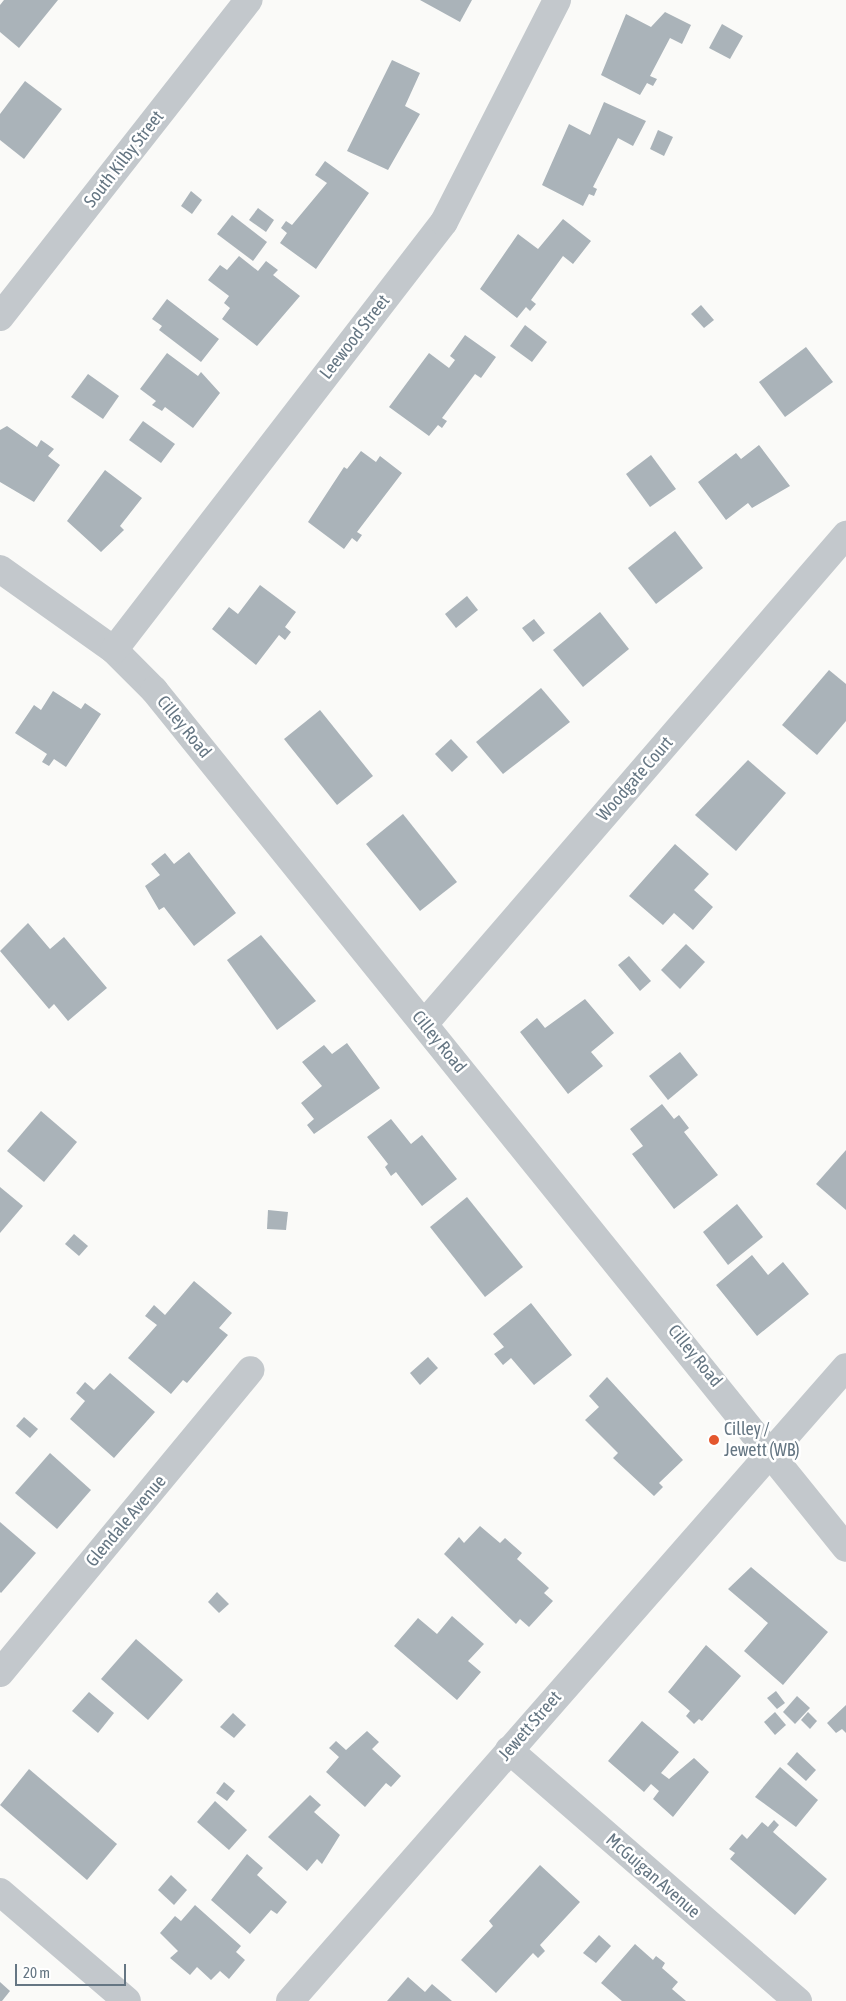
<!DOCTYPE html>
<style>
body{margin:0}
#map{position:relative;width:846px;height:2001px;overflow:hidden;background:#fafaf8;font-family:"Asap Condensed",sans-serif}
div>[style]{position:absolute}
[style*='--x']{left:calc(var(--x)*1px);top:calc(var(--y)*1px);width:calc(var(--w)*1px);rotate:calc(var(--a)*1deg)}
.building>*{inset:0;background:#aab3b9}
.minor>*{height:28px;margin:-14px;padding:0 14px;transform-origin:14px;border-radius:14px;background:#c3c8cc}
.dots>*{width:14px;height:14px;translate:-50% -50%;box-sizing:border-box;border:2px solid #fff;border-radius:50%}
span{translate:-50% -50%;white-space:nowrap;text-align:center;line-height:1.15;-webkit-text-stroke:5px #fff;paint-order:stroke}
.street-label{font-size:18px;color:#657683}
.poi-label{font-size:18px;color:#657683}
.left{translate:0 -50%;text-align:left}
.scale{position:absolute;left:15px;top:1964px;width:111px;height:22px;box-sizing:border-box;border:2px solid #657683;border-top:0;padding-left:6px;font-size:15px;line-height:18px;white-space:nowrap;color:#657683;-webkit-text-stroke:4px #fff;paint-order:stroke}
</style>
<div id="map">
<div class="building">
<div style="clip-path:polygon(4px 0,58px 0,19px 48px,0 32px,0 5px)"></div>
<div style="clip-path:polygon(420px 0,472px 0,460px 22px)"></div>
<div style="clip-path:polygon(665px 12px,691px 25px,682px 44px,670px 38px,650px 76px,657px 79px,653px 86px,647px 83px,640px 95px,601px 75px,626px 14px,651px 27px)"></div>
<div style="clip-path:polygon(722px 24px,743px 36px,730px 59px,709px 48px)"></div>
<div style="clip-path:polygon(392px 60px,420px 73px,405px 106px,420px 114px,388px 170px,347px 151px)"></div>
<div style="clip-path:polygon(25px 81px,62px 109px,24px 159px,0 140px,0 114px)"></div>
<div style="clip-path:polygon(604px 102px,646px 121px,633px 146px,618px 138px,593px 187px,597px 189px,594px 196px,589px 194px,583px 206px,542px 185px,569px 124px,590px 135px)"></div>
<div style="clip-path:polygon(658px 130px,673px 137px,664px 156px,650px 149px)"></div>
<div style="clip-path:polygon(325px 161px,369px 193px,316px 269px,280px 243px,287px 233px,281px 228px,286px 221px,292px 225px,327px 183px,315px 175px)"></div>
<div style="clip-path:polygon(191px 191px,202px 200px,192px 214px,181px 206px)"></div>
<div style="clip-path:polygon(258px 208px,274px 220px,266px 232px,249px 220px)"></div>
<div style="clip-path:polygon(232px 215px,267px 242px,253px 261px,217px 234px)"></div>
<div style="clip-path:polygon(563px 219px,591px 241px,573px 264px,563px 256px,531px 300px,536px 304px,530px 311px,526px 307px,517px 318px,480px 289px,518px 234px,538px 249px)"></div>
<div style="clip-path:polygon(239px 256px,258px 271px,266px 261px,278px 270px,273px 275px,300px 296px,257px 346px,222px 319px,230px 308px,224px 303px,229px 296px,208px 280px,220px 265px,227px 270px)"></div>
<div style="clip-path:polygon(167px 299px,219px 339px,201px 362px,159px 330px,162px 326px,152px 319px)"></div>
<div style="clip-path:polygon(701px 305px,714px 320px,704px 328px,691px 314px)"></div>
<div style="clip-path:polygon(525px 325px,547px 342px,532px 362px,510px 346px)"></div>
<div style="clip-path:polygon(465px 335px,496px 357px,481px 378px,475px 374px,442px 418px,447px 421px,442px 428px,438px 425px,429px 436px,389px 407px,429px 353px,449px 368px,455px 360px,450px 356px)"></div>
<div style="clip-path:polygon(806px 347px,833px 382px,785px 417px,759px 382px)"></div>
<div style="clip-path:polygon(167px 353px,198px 376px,201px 372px,220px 393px,193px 428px,165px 407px,162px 411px,152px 405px,156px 401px,140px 389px)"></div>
<div style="clip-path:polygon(88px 374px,119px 396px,103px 419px,71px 397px)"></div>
<div style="clip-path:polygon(143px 421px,175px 444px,161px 463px,129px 440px)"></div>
<div style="clip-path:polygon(7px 426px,37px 447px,41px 440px,54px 449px,48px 456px,60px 465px,34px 502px,0 482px,0 430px)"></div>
<div style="clip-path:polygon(759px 445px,790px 486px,752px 508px,748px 503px,726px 520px,698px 482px,736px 453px,741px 459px)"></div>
<div style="clip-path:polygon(361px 451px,376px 462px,380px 456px,402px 473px,357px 532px,362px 535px,357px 542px,352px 538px,344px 549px,308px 522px,344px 467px,347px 469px)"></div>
<div style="clip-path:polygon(651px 455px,676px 489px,650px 507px,626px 474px)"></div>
<div style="clip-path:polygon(105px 470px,142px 498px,120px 526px,124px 530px,101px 552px,67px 521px)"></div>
<div style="clip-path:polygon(675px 531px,703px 568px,656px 604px,628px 568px)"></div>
<div style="clip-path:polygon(260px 585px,296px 612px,285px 627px,291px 632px,285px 640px,279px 635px,256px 665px,212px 629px,229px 607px,238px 614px)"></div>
<div style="clip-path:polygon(467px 596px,478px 610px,456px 628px,445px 614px)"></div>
<div style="clip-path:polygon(600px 612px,629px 649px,583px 687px,553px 650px)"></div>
<div style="clip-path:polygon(534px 619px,545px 633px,533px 642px,522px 628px)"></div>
<div style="clip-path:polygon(829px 670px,846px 684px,846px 721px,817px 755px,782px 725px)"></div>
<div style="clip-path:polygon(541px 688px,570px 722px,503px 774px,476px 742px)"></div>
<div style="clip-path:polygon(53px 691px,81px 709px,85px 703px,101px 714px,66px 767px,54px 759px,49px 766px,42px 762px,47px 754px,15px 733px,34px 705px,41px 710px)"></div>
<div style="clip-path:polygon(320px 710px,373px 776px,337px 805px,284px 739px)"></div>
<div style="clip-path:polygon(451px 739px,468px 757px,452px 772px,435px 754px)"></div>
<div style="clip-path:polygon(748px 760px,786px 793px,736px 851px,695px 815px)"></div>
<div style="clip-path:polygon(403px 814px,457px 882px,420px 911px,366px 844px)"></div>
<div style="clip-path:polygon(675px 844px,709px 874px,694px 890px,713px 907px,693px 930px,674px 913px,663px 925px,629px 896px)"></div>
<div style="clip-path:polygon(189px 852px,236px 913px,194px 946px,164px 907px,159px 910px,145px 886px,160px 875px,151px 864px,165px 853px,174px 864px)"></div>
<div style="clip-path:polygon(28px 923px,50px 949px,64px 937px,107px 988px,68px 1021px,54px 1004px,49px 1009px,0 951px)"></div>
<div style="clip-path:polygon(261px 935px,316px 1001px,277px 1030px,227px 960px)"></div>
<div style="clip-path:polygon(686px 944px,705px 962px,680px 989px,661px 970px)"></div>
<div style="clip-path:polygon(629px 956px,651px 981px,640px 991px,618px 965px)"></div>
<div style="clip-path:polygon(585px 999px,614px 1033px,591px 1052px,603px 1066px,568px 1094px,520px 1032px,537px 1018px,545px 1028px)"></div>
<div style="clip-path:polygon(347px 1043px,380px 1088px,314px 1134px,307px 1125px,314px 1119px,301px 1103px,322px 1086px,302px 1062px,324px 1045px,332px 1054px)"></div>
<div style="clip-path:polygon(680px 1052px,698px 1075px,668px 1100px,649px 1076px)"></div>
<div style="clip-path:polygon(662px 1104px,674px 1119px,679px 1115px,689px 1128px,684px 1132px,718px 1175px,674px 1209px,632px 1154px,643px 1146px,630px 1129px)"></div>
<div style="clip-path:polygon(41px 1111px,77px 1142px,44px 1182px,7px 1151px)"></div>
<div style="clip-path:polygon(391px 1119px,411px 1144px,422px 1135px,457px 1179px,422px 1206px,396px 1172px,391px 1176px,385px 1167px,388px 1164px,367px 1137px)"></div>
<div style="clip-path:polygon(846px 1150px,846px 1210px,816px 1184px)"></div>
<div style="clip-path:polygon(0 1187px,23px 1206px,0 1233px)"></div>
<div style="clip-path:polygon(467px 1197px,523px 1267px,485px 1297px,430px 1227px)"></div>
<div style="clip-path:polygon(737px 1204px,763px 1237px,728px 1265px,703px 1232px)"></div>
<div style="clip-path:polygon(268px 1210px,288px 1212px,286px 1230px,267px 1229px)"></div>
<div style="clip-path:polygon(74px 1234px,88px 1246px,79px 1256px,65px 1244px)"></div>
<div style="clip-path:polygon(752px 1255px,768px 1275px,783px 1262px,809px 1294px,757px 1336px,716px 1285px)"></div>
<div style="clip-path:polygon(194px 1281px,232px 1313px,219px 1328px,228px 1335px,187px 1383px,183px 1380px,171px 1394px,128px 1358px,157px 1325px,145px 1316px,154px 1305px,165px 1315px)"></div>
<div style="clip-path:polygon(531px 1303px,572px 1355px,534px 1385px,511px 1358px,503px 1365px,494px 1354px,504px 1347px,493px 1334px)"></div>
<div style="clip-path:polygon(428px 1357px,438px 1368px,420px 1385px,410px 1373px)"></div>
<div style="clip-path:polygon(110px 1373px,155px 1412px,114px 1458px,70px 1419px,85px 1401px,76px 1393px,85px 1382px,94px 1390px)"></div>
<div style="clip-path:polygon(607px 1377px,683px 1460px,659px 1483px,663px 1487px,654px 1496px,613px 1458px,618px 1453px,585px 1420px,599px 1407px,589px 1396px)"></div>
<div style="clip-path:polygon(24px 1417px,38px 1429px,30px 1438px,16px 1426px)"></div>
<div style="clip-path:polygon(50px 1453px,91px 1490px,57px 1529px,15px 1493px)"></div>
<div style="clip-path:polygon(0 1522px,36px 1553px,1px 1593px,0 1592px)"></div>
<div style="clip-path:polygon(480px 1526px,500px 1543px,505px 1538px,522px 1553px,517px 1559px,549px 1588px,544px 1593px,553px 1601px,529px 1627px,520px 1619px,516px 1624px,444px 1554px,459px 1537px,464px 1543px)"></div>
<div style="clip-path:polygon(751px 1567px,828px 1632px,783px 1685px,744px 1651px,768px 1623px,728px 1589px)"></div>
<div style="clip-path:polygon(217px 1592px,229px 1604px,219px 1613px,208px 1602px)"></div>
<div style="clip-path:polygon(452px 1616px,484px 1644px,468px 1661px,481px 1672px,457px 1700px,394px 1646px,418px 1618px,437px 1634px)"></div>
<div style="clip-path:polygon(136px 1639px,183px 1680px,148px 1720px,101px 1679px)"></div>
<div style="clip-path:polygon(706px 1645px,741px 1676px,702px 1721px,699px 1719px,694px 1724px,686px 1716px,690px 1711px,668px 1692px)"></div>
<div style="clip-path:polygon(776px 1691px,785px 1703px,777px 1709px,767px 1698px)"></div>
<div style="clip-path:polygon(89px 1692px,114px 1713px,98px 1733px,72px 1711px)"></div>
<div style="clip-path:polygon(797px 1696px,810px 1708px,795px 1724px,783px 1712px)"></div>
<div style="clip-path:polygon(846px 1705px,846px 1733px,842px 1729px,836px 1733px,827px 1723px)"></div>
<div style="clip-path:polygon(775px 1712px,786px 1725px,775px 1735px,764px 1722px)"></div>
<div style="clip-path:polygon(808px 1712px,817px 1721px,810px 1729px,801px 1720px)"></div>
<div style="clip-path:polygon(233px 1713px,246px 1725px,234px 1738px,220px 1727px)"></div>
<div style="clip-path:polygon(642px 1721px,679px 1752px,661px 1773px,669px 1779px,694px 1758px,709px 1772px,673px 1817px,653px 1799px,659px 1791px,651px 1784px,644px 1792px,608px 1761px)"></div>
<div style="clip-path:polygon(367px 1731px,379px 1742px,372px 1749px,401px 1776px,391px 1787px,386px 1783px,365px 1807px,326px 1772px,339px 1757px,329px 1748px,336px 1741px,346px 1750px)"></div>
<div style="clip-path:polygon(797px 1752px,816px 1770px,806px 1781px,787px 1764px)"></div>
<div style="clip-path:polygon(780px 1767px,818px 1800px,796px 1827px,755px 1797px)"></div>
<div style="clip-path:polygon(29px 1769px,117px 1844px,87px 1880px,0 1805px)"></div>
<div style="clip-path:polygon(224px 1782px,235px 1791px,227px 1801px,216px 1793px)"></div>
<div style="clip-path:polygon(310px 1795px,321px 1805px,314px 1812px,340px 1835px,322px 1864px,317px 1859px,307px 1871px,268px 1837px)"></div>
<div style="clip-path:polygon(215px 1801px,247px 1830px,229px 1850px,197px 1822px)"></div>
<div style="clip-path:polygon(774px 1820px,779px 1825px,773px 1832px,827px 1879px,795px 1915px,730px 1859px,735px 1853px,729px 1849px,742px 1834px,747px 1839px,762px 1822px,768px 1827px)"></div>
<div style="clip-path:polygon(247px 1854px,263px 1868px,257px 1875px,287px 1902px,277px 1914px,271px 1910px,250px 1934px,211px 1900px)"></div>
<div style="clip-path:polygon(540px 1865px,580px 1902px,540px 1945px,545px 1951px,538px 1958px,533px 1953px,496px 1993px,461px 1960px,493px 1926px,489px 1921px)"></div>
<div style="clip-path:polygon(171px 1875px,187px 1890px,174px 1905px,158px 1890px)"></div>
<div style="clip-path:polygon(195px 1905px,241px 1946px,236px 1952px,245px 1960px,229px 1979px,220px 1971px,211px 1980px,197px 1967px,190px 1975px,170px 1958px,178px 1951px,160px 1933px,175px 1916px,181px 1921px)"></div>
<div style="clip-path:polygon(599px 1935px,611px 1946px,596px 1963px,583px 1953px)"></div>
<div style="clip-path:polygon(635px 1944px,653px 1960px,656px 1956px,665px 1963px,662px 1968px,678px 1982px,672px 1989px,686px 2001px,622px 2001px,601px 1983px)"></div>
<div style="clip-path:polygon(408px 1977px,425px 1992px,432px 1984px,452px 2001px,387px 2001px)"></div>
<div style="clip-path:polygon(0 1982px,10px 1991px,2px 2001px,0 2001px)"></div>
</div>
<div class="minor">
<div style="--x:0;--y:317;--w:403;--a:-51.9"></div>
<div style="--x:0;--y:569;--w:140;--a:35.4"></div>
<div style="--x:114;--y:650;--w:57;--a:45"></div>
<div style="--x:154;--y:690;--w:1102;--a:51.11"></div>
<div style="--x:114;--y:650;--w:540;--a:-52.37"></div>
<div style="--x:444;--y:222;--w:249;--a:-63"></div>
<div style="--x:425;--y:1023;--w:645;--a:-49.22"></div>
<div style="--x:0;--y:1673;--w:393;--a:-50.4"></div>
<div style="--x:509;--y:1750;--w:383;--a:41"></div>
<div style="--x:0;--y:1892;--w:167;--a:40.6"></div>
<div style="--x:290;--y:2001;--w:843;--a:-48.75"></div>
</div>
<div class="dots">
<div style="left:714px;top:1440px;background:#e4572e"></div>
</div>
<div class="street-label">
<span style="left:124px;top:159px;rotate:-52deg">South Kilby Street</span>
<span style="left:355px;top:337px;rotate:-52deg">Leewood Street</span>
<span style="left:184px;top:727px;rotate:51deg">Cilley Road</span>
<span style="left:635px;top:779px;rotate:-49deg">Woodgate Court</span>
<span style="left:439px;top:1042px;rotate:51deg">Cilley Road</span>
<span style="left:695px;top:1356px;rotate:51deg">Cilley Road</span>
<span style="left:126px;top:1521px;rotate:-50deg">Glendale Avenue</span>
<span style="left:530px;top:1726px;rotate:-49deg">Jewett Street</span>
<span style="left:653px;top:1876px;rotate:41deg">McGuigan Avenue</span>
</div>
<div class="poi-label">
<span class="left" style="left:724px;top:1440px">Cilley /<br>Jewett (WB)</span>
</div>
<div class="scale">20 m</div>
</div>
